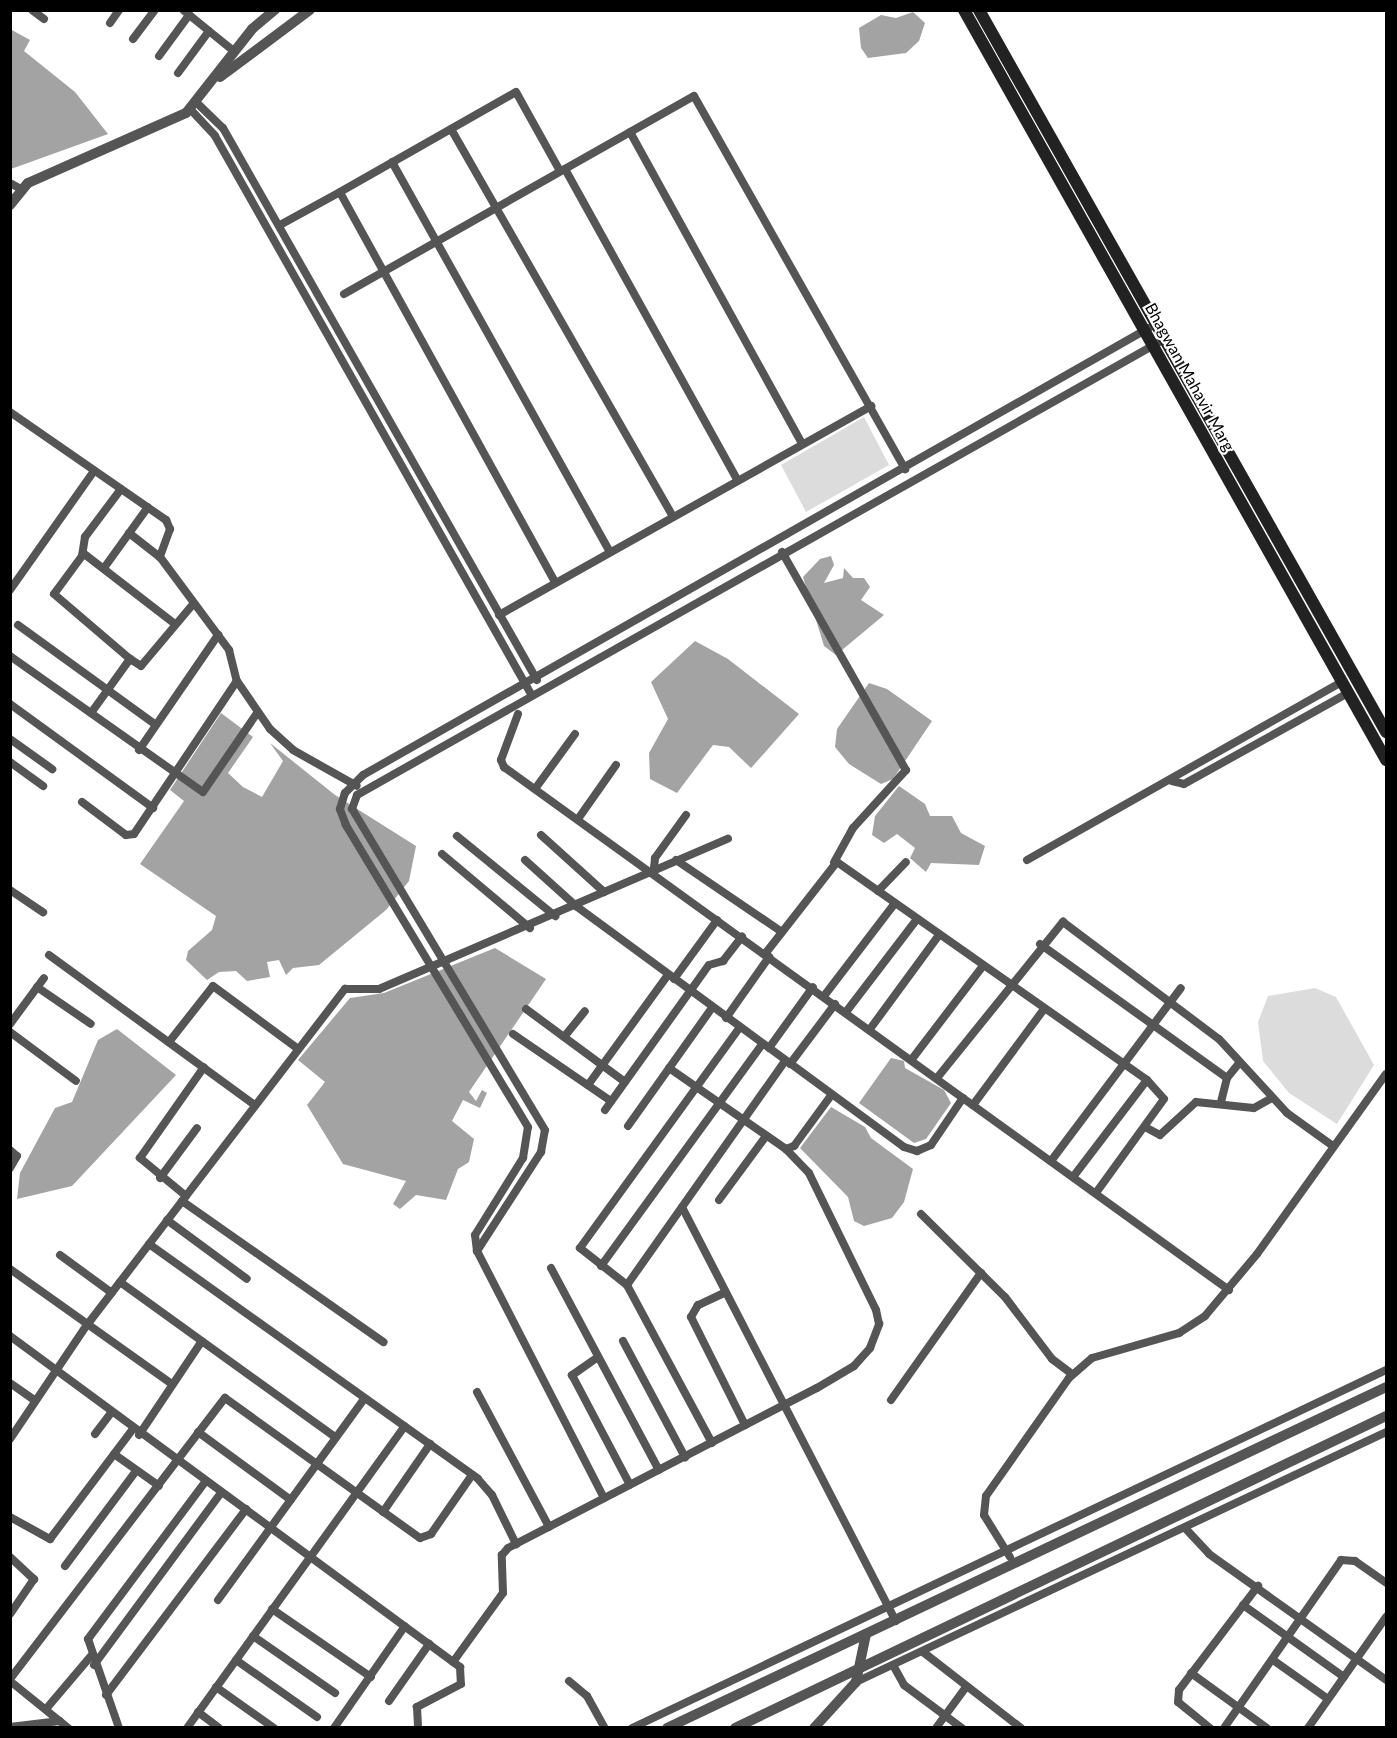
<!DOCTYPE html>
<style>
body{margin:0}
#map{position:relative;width:1397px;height:1738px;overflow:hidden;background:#fff;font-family:Lato,sans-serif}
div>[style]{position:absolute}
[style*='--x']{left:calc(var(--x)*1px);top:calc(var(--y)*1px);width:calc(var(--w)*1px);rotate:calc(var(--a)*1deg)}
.green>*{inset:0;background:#dcdcdc}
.water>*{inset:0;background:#a3a3a3}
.minor>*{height:8px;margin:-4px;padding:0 4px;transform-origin:4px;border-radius:4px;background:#555}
.tertiary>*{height:10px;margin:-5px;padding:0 5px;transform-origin:5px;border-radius:5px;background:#555}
.secondary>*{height:12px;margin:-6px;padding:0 6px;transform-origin:6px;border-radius:6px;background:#222}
span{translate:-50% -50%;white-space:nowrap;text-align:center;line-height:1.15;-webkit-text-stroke:4.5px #fff;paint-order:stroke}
.street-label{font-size:16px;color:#000}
.frame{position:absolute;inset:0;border:12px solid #000;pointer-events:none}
</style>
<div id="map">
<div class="green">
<div style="clip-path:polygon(864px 417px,889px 465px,806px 512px,781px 465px)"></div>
<div style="clip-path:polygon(1315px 988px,1336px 997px,1374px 1065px,1337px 1124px,1289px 1093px,1263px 1061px,1258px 1022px,1268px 996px)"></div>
</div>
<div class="water">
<div style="clip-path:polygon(913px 12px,925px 23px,919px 41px,906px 53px,868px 58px,861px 48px,859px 28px,881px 15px,896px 18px)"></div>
<div style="clip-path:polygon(10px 29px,30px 40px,24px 51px,75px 92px,108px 134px,11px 169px)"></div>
<div style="clip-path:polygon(831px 556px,834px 565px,824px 583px,843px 578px,844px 568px,853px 578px,864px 578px,870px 587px,861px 600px,884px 615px,836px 655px,824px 646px,803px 577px,820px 559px)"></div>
<div style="clip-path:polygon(695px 641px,728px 659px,799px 714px,751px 768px,729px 747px,713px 745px,677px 793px,650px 779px,649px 753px,668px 719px,651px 682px)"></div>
<div style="clip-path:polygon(869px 683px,887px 689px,932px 721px,893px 779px,881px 784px,849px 764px,835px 747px,837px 729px)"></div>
<div style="clip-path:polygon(221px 713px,253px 737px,228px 773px,243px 787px,262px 797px,283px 761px,270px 743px,335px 795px,416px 846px,409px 881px,386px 910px,319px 965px,293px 968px,286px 975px,279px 960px,267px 962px,270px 977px,247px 981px,236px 971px,219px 972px,207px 980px,186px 960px,188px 951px,212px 930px,216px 916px,140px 864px,184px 801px,170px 790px)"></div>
<div style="clip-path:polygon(899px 786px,925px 804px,930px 816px,952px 816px,961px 833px,985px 846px,979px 865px,931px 863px,926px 872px,910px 858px,915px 848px,897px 834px,884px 843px,872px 835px,875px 816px)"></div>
<div style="clip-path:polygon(495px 948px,546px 979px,469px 1092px,476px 1101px,482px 1090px,487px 1093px,480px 1108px,463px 1100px,452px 1121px,474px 1139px,469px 1162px,458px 1169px,446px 1200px,416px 1195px,400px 1209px,393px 1204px,406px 1181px,343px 1164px,307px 1105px,325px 1082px,298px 1060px,350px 998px,384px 993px)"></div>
<div style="clip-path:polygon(117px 1029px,176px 1075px,72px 1186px,17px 1199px,20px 1173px,55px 1108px,72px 1102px,98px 1040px)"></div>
<div style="clip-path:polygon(891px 1058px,904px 1061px,905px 1068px,944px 1090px,951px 1103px,926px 1139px,914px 1143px,859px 1103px)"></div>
<div style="clip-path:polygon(831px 1107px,865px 1127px,871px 1138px,913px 1169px,904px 1202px,892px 1218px,864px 1226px,854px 1221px,848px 1197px,800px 1148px)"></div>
</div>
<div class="minor">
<div style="--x:32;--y:10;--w:15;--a:37"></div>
<div style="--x:110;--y:23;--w:16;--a:-55"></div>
<div style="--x:209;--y:31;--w:32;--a:39"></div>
<div style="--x:133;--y:39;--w:36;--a:-53"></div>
<div style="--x:159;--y:56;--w:51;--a:-53.8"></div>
<div style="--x:178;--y:73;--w:52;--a:-53.6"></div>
<div style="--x:209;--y:31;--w:33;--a:-141"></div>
<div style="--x:197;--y:103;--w:36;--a:44"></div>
<div style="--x:223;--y:128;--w:635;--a:60.37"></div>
<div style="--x:191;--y:110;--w:35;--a:47"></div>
<div style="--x:215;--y:136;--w:641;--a:60.48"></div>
<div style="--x:451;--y:129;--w:447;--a:60.2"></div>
<div style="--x:630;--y:132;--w:356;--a:61.1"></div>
<div style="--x:392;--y:162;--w:447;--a:60.8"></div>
<div style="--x:565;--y:169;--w:355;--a:61"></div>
<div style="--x:10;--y:183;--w:13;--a:29"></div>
<div style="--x:280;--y:225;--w:68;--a:-28.8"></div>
<div style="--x:344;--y:294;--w:402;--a:-29.5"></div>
<div style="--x:694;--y:96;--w:429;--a:60.5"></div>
<div style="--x:10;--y:412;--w:190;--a:34.7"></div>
<div style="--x:166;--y:520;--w:10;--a:66"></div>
<div style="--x:170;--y:529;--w:30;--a:110"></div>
<div style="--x:121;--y:489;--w:60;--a:126.9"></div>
<div style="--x:85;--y:537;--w:19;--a:99"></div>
<div style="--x:82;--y:556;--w:47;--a:126.4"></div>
<div style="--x:54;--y:594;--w:100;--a:40.5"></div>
<div style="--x:129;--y:533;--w:39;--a:38"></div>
<div style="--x:160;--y:557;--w:116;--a:53.4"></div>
<div style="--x:229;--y:650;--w:32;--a:76"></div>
<div style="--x:237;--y:681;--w:58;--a:55.5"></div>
<div style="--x:270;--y:729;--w:31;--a:42"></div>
<div style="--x:293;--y:750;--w:73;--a:29.4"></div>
<div style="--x:782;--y:552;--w:251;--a:60.4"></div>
<div style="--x:906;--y:770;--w:79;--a:132.4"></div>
<div style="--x:853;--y:828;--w:39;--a:119"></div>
<div style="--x:83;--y:553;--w:116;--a:37.7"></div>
<div style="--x:104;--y:568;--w:75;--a:-54.2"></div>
<div style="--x:555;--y:582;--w:445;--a:-118.9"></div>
<div style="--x:340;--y:192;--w:202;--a:-29.6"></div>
<div style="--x:516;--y:92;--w:90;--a:60.9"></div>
<div style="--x:10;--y:590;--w:146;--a:-54.8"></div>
<div style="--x:499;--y:615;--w:427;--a:-29.3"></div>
<div style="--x:18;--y:625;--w:170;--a:35.9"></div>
<div style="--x:10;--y:656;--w:236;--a:35.2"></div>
<div style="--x:203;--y:792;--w:96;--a:-55.6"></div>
<div style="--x:10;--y:704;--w:177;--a:36"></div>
<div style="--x:91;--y:713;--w:67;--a:-54.2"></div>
<div style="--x:130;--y:659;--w:13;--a:32"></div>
<div style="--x:141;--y:666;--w:82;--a:-49.9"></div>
<div style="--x:518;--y:714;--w:49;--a:110.3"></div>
<div style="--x:501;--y:760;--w:8;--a:67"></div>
<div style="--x:504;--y:767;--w:894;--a:35.81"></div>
<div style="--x:10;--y:739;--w:52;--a:35.5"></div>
<div style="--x:139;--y:750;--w:140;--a:-55.5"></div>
<div style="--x:10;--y:762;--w:41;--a:36"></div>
<div style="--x:1172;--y:781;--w:12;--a:14"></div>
<div style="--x:1184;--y:784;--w:188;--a:-29"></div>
<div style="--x:535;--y:789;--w:68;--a:-54"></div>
<div style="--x:82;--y:802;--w:55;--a:36.9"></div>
<div style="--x:126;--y:835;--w:8;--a:-7"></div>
<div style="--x:134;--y:834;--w:184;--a:-56.1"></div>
<div style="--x:578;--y:819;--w:66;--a:-54.9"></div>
<div style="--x:541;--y:835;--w:85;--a:42.1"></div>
<div style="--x:457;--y:836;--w:127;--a:39.2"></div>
<div style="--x:442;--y:854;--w:115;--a:40.1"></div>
<div style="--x:525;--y:860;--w:69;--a:42"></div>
<div style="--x:576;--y:906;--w:407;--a:36.3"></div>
<div style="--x:904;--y:1147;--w:14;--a:17"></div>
<div style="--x:917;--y:1151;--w:15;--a:-23"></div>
<div style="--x:931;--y:1145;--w:57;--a:-55.8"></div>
<div style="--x:676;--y:860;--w:128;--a:34.2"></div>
<div style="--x:1027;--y:860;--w:362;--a:-29.5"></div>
<div style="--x:654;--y:868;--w:10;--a:-84"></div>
<div style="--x:655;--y:858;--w:53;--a:-54.2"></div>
<div style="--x:10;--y:890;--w:40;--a:34"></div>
<div style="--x:878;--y:891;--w:40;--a:-46"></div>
<div style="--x:1040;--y:944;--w:230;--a:35.6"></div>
<div style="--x:765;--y:954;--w:117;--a:-52"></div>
<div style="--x:837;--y:862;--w:379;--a:35.1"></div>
<div style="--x:1147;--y:1080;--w:25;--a:48"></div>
<div style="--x:1164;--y:1099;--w:116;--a:125.9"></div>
<div style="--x:49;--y:955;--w:255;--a:36.1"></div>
<div style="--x:674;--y:979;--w:73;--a:-53.9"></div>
<div style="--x:37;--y:987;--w:65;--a:34.4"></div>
<div style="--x:824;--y:996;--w:117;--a:-52.6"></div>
<div style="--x:526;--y:1009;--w:123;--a:36.4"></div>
<div style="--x:846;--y:1012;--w:117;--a:-52.6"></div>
<div style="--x:726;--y:1018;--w:75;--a:-54.8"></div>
<div style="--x:10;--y:1024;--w:57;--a:-53.5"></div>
<div style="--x:870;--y:1029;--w:117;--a:-53.7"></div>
<div style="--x:10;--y:1032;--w:82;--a:36.6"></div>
<div style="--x:513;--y:1034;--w:119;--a:34.4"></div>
<div style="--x:564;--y:1037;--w:33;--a:-51"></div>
<div style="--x:169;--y:1042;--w:71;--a:-51.8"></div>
<div style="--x:213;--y:986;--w:106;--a:36.5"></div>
<div style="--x:769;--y:1048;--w:75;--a:-54.2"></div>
<div style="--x:912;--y:1059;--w:116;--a:-52.7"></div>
<div style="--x:790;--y:1064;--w:75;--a:-53.1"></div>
<div style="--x:669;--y:1068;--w:142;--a:34.7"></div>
<div style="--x:786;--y:1149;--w:9;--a:-21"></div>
<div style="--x:794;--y:1146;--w:64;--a:-53.8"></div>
<div style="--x:937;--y:1078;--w:201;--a:-51.1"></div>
<div style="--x:1063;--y:922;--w:195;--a:36.9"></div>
<div style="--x:1219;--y:1039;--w:100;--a:47.4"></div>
<div style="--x:1287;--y:1113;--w:57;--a:35.7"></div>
<div style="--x:588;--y:1085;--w:136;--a:-54"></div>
<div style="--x:1221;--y:1102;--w:25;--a:-76"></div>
<div style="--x:1227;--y:1078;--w:19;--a:-51"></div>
<div style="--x:973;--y:1105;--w:119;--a:-53.5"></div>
<div style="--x:605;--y:1110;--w:178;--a:-54.4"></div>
<div style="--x:709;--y:965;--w:15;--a:-16"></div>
<div style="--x:723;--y:961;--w:31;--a:-52"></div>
<div style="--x:628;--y:1126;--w:145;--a:-54.6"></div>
<div style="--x:1145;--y:1127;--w:17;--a:28"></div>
<div style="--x:1160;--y:1135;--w:49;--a:-42.5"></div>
<div style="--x:1196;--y:1102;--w:58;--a:5.9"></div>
<div style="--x:1254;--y:1108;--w:21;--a:-29"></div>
<div style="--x:10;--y:1150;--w:9;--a:41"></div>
<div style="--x:17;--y:1156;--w:14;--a:120"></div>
<div style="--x:1051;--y:1161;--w:216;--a:-53.1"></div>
<div style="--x:1073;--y:1177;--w:122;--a:-52.7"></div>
<div style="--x:160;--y:1178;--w:62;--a:-53.5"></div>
<div style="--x:186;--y:1196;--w:60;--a:-140.4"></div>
<div style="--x:140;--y:1158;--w:111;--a:-54.9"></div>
<div style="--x:719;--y:1200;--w:79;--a:-53.7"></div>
<div style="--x:182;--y:1201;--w:246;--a:35"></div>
<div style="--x:682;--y:1207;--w:466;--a:62.7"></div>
<div style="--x:921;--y:1214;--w:118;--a:44.7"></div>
<div style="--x:1005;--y:1297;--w:78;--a:52.8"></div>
<div style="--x:1052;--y:1359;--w:25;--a:37"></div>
<div style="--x:167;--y:1220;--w:99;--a:36.4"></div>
<div style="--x:149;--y:1244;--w:404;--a:35.5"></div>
<div style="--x:478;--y:1479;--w:21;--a:49"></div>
<div style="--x:492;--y:1495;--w:55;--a:63.9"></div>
<div style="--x:477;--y:1251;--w:118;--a:-57.1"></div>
<div style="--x:541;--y:1152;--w:22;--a:-80"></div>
<div style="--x:545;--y:1130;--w:375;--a:-121"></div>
<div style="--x:352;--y:809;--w:15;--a:-70"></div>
<div style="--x:357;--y:795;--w:926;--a:-29.45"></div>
<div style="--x:60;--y:1255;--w:64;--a:36.2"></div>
<div style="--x:601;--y:1266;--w:274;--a:-54"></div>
<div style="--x:551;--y:1268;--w:229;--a:61.9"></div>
<div style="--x:10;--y:1269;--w:199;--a:35.4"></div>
<div style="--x:120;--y:1282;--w:266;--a:35.8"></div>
<div style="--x:627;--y:1285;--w:274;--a:-54.8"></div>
<div style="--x:724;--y:1293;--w:29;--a:155"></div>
<div style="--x:698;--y:1305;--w:14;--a:120"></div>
<div style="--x:691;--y:1317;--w:121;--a:63.4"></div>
<div style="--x:10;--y:1336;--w:559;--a:36.34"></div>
<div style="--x:460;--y:1667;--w:17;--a:87"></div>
<div style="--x:461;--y:1684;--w:50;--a:152.4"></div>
<div style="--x:417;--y:1707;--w:21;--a:87"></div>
<div style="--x:623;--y:1341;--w:132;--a:61.9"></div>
<div style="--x:598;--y:1357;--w:32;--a:145"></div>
<div style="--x:572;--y:1375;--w:124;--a:62.2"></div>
<div style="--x:10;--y:1383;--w:29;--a:35"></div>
<div style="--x:477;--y:1392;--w:153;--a:61.9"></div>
<div style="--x:891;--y:1400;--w:156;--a:-54.7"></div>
<div style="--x:198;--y:1432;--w:115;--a:36.2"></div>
<div style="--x:95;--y:1434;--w:25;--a:-53"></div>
<div style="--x:139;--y:1435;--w:113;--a:-56.2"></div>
<div style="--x:10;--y:1439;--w:138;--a:-56"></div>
<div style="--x:87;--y:1325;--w:424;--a:-52.5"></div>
<div style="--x:345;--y:989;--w:34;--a:0"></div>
<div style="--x:379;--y:989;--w:380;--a:-23.3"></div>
<div style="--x:712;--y:1443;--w:179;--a:-118.3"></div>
<div style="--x:627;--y:1285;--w:60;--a:-141.8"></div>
<div style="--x:580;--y:1248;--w:271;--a:-54.1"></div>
<div style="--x:114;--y:1454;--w:55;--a:35.4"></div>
<div style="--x:604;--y:1498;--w:278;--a:-117.2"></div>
<div style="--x:477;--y:1251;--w:16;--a:-97"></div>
<div style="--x:475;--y:1235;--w:91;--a:-58.1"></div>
<div style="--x:523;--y:1158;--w:31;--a:-81"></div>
<div style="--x:528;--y:1127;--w:353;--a:-121.1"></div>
<div style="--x:346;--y:825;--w:17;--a:-111"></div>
<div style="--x:340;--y:809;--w:17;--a:-73"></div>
<div style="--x:345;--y:793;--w:25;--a:-45"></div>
<div style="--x:363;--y:775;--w:904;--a:-29.63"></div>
<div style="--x:383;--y:1512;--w:83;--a:-55.3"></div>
<div style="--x:10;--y:1517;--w:46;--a:28.8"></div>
<div style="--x:50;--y:1539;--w:136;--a:-53"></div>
<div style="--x:1185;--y:1528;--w:35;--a:47"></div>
<div style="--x:1209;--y:1554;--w:217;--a:35.4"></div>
<div style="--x:10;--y:1557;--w:33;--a:43"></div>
<div style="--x:34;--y:1579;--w:42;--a:124.4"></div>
<div style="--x:1010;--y:1557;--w:49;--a:-121.8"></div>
<div style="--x:984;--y:1515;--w:19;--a:-84"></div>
<div style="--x:986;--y:1496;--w:144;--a:-54.9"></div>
<div style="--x:1069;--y:1378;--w:30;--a:-41"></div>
<div style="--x:1092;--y:1358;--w:91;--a:-16"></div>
<div style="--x:1179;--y:1333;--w:31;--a:-33"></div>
<div style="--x:1205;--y:1316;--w:81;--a:-50"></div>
<div style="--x:1257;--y:1254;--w:221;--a:-54.4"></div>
<div style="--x:65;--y:1566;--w:119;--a:-53.2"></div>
<div style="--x:218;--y:1600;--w:248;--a:-54"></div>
<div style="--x:1243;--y:1605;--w:124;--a:35.5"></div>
<div style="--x:272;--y:1609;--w:120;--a:34.5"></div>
<div style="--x:253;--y:1636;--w:100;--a:34.8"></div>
<div style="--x:923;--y:1652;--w:124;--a:37.8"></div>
<div style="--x:236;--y:1660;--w:99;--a:35.1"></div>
<div style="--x:1273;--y:1660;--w:67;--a:35.3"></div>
<div style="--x:453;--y:1662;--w:85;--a:-54.1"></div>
<div style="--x:503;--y:1593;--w:38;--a:-92"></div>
<div style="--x:502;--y:1555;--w:9;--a:-49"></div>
<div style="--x:508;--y:1548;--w:348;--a:-27.4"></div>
<div style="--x:817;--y:1388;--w:43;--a:-30.7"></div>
<div style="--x:854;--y:1366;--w:24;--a:-48"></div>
<div style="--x:870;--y:1348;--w:26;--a:-69"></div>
<div style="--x:879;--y:1324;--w:14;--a:-102"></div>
<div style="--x:876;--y:1310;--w:153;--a:-116.1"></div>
<div style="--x:809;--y:1173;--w:33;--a:-134"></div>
<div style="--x:94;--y:1665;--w:214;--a:-53.6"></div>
<div style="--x:893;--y:1665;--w:23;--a:61"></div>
<div style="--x:904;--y:1685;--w:72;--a:36.6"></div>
<div style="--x:1191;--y:1673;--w:94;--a:35.9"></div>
<div style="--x:10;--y:1679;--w:354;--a:-52.6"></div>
<div style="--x:225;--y:1398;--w:240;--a:35.7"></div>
<div style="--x:420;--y:1538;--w:12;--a:-20"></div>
<div style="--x:431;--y:1534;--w:72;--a:-55.2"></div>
<div style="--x:10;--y:1681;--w:75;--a:39"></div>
<div style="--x:569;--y:1681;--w:23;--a:40"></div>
<div style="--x:587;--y:1696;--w:37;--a:61"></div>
<div style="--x:856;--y:1682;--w:586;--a:-25.25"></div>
<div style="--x:216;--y:1687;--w:71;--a:35.3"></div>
<div style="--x:106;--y:1695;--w:233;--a:-53"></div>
<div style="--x:389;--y:1701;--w:70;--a:-54.9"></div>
<div style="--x:46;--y:1709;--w:70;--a:-49.7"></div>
<div style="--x:198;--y:1712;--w:26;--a:37"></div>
<div style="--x:10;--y:1727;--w:50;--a:-6.8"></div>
<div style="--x:119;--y:1728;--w:94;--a:-109.2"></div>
<div style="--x:88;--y:1639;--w:196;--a:-53.3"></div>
<div style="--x:187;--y:1728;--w:372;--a:-54.2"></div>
<div style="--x:334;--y:1728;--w:124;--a:-55.2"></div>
<div style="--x:632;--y:1728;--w:835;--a:-25.4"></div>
<div style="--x:936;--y:1728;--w:51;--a:-53.8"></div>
<div style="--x:1210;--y:1728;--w:41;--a:-140.9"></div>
<div style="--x:1178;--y:1702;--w:12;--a:-85"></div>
<div style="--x:1179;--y:1690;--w:131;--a:-52.8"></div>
<div style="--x:1224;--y:1728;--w:205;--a:-55.1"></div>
<div style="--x:1341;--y:1560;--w:14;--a:4"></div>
<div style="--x:1355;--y:1561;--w:38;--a:35"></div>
<div style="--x:1308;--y:1728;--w:136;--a:-54.9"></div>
</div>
<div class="tertiary">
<div style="--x:220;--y:77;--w:112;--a:-36.7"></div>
<div style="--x:10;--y:205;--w:28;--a:-51"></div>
<div style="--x:28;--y:183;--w:173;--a:-23.9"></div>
<div style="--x:186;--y:113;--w:107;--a:-51.8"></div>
<div style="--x:252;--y:29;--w:30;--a:-40"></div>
<div style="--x:667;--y:1728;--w:796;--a:-25.37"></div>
<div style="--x:735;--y:1728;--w:722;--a:-25.61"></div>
<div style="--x:814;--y:1728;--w:62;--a:-47.6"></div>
<div style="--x:856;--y:1682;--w:49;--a:-78.2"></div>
</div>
<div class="secondary">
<div style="--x:964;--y:10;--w:861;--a:60.63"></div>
<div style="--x:979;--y:10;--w:829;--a:60.59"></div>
</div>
<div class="street-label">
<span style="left:1190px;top:377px;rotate:61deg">Bhagwan Mahavir Marg</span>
</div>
<div class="frame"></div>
</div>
